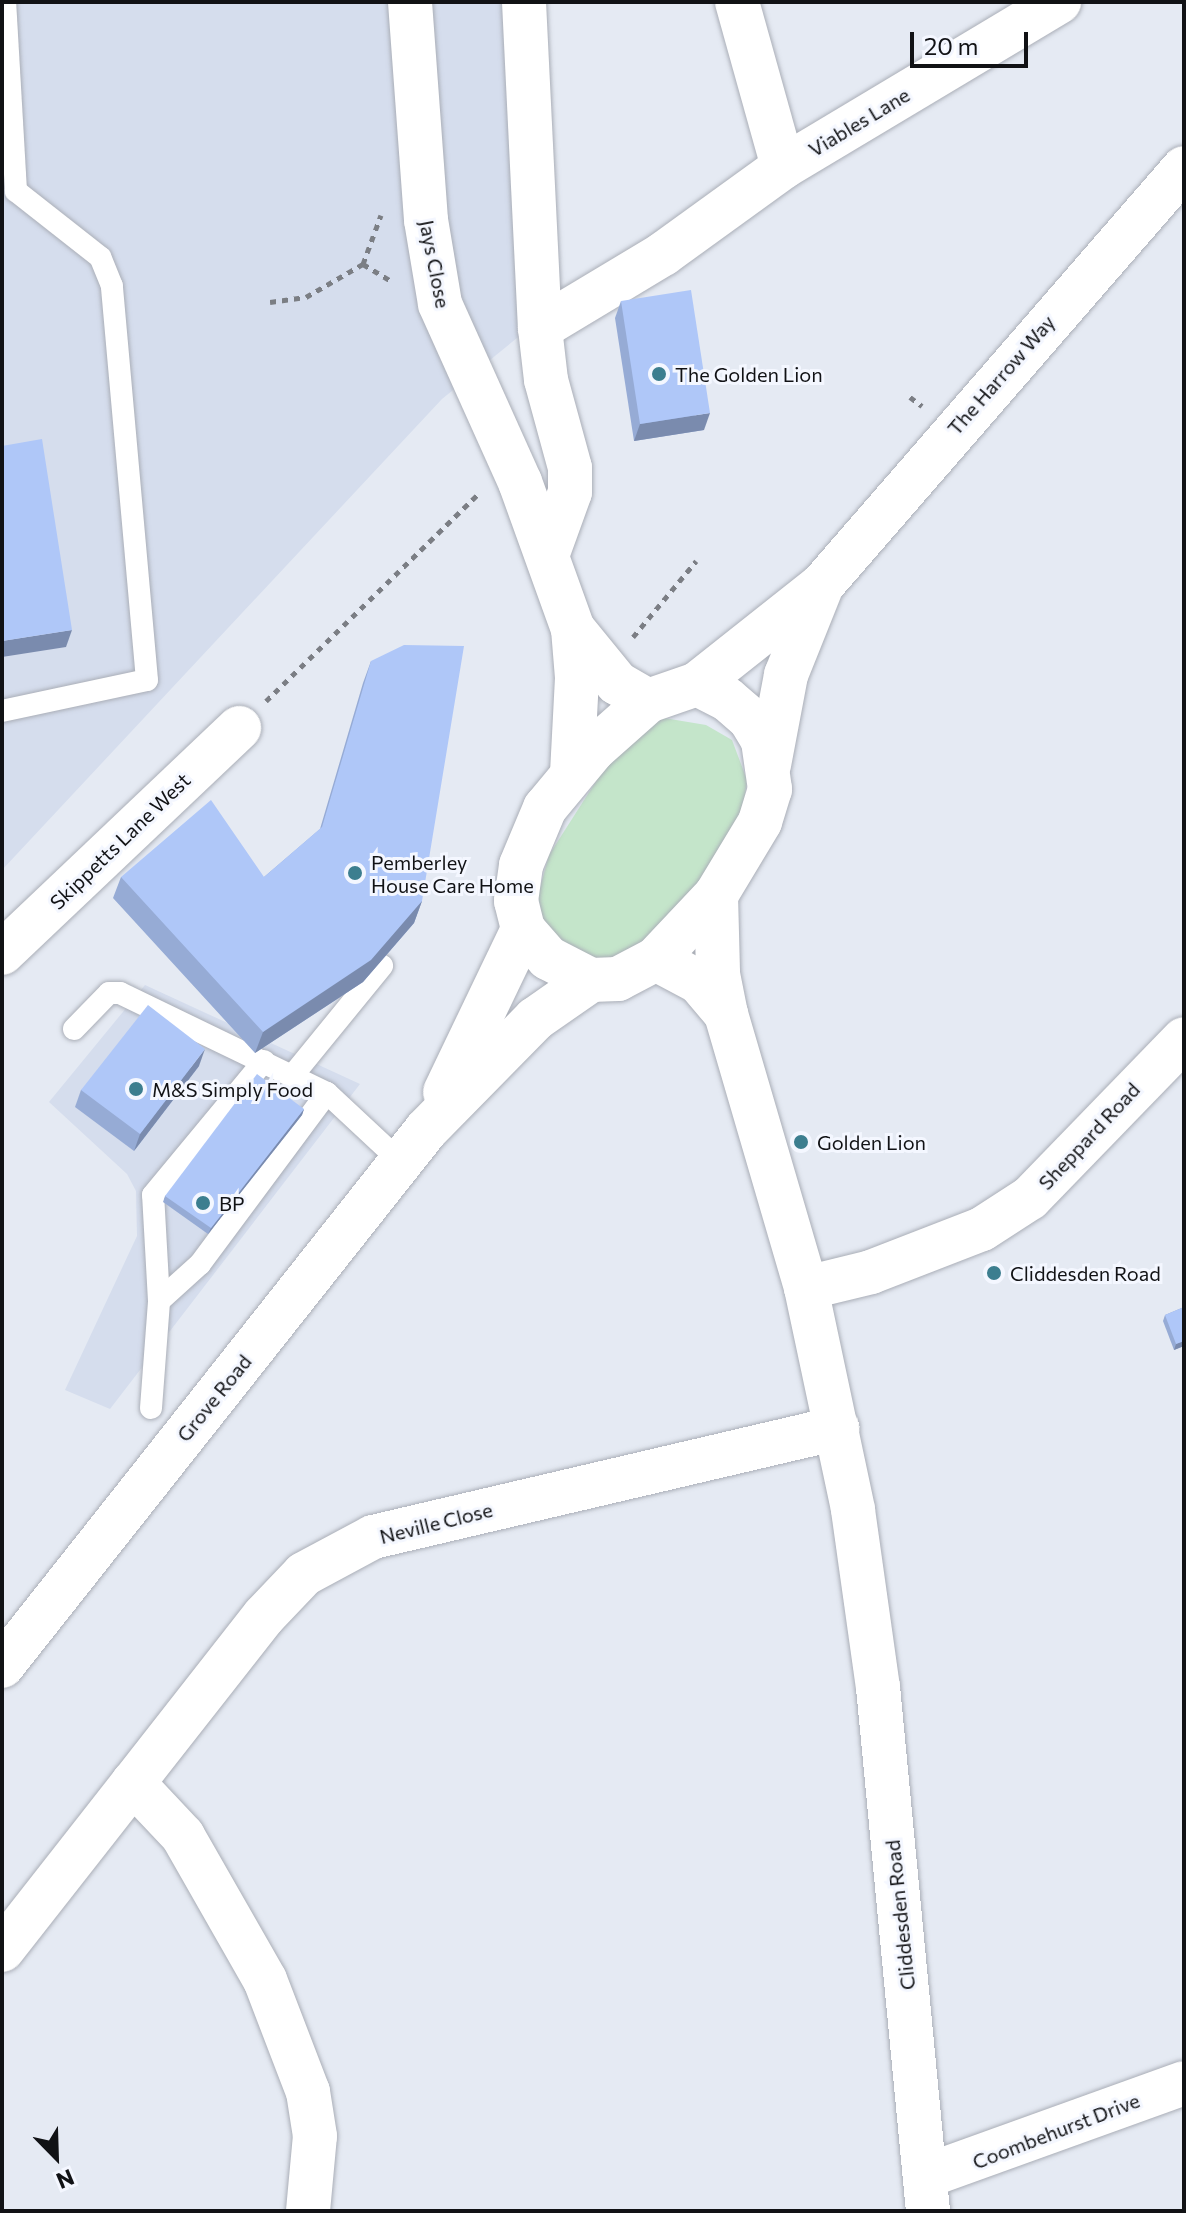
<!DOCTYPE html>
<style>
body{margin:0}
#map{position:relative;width:1186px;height:2213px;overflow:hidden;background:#e5eaf3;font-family:Commissioner,sans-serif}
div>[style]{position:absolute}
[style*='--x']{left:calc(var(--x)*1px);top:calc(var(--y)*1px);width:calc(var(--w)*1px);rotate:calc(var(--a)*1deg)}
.built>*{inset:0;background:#d5dded}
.green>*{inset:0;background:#c4e5ca}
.path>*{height:5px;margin-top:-2.5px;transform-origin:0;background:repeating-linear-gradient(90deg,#7b7e84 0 6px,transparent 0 12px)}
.roads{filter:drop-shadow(0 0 2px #aaaeb7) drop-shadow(0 0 2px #aaaeb7)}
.lane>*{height:22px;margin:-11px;padding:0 11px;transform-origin:11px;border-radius:11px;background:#fff}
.street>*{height:44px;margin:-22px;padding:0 22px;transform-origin:22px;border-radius:22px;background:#fff}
.secondary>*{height:44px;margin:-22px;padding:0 22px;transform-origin:22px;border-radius:22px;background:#fff}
.wall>*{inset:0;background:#96abd5}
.shaded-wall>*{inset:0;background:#7a8bae}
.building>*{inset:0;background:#afc7f8}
.dots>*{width:22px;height:22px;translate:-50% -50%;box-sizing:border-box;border:4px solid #f4f7ff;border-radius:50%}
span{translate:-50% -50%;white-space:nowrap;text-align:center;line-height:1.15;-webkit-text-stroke:6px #f4f7ff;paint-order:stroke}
.street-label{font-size:20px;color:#111215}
.poi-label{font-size:20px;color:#111215}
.left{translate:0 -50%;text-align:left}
.frame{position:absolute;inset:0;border:4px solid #111215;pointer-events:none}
.north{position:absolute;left:16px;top:2117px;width:80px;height:80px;-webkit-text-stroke:6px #f4f7ff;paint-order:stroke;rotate:157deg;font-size:22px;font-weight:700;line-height:32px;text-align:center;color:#111215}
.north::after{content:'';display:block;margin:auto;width:28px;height:36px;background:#111215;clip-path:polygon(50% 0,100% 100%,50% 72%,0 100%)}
.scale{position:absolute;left:910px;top:32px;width:118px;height:36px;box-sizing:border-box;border:4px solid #111215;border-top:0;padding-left:10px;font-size:24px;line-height:28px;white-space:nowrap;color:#111215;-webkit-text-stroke:6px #f4f7ff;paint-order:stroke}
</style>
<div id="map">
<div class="built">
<div style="clip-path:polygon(2px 2px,516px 2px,528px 329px,442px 399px,2px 870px)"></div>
<div style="clip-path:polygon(145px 985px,360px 1084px,110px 1409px,65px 1390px,137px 1236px,136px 1191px,127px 1174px,49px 1102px)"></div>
</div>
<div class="green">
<div style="clip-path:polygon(664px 718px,706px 725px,732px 740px,747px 780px,742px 815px,694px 905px,611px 965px,561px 944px,543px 921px,538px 895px,549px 855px,609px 761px,636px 729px)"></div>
</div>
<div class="path">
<div style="--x:363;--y:264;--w:52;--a:-69.8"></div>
<div style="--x:270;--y:302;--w:36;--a:-8"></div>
<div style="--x:306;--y:297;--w:66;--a:-30.1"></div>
<div style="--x:363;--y:264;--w:35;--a:31"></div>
<div style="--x:910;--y:397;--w:15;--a:37"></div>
<div style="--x:633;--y:637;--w:99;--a:-50.3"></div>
<div style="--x:266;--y:701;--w:295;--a:-44.3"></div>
</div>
<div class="roads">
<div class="lane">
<div style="--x:2;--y:711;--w:148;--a:-12.1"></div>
<div style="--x:147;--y:680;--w:396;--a:-95.1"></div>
<div style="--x:112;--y:286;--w:31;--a:-112"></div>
<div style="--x:100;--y:257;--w:107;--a:-141.8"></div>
<div style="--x:16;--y:191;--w:189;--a:-93.3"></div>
<div style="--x:74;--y:1029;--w:50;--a:-45.8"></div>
<div style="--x:109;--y:993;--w:11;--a:0"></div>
<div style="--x:120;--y:993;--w:230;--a:25.8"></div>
<div style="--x:327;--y:1093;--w:103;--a:43"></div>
<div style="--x:293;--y:1075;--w:141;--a:-50.8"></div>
<div style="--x:159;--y:1301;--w:106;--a:-93.2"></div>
<div style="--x:153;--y:1195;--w:174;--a:-50.4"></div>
<div style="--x:151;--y:1408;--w:107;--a:-85.7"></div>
<div style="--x:159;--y:1301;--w:55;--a:-42.1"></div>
<div style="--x:200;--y:1264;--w:213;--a:-53.4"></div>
</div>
<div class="street">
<div style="--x:410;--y:2;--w:219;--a:85.8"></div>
<div style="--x:426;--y:220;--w:85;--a:80.5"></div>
<div style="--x:440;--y:304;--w:195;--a:65.8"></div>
<div style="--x:520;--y:482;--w:156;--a:70.2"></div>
<div style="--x:573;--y:629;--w:49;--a:85.3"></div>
<div style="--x:577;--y:678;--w:96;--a:93"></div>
<div style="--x:524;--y:2;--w:326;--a:87.2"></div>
<div style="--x:540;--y:328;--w:52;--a:83.4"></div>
<div style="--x:546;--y:380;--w:91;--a:74.7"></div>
<div style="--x:570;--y:468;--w:24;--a:90"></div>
<div style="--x:570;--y:492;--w:65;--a:109.8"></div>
<div style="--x:737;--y:2;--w:171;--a:74.4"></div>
<div style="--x:540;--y:328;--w:144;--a:-31"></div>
<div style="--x:663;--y:254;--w:148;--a:-35.9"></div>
<div style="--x:783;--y:167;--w:322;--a:-30.9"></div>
<div style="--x:573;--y:629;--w:70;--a:50.8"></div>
<div style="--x:617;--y:683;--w:36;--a:30"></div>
<div style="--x:716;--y:895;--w:79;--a:88.5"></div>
<div style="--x:718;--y:974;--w:41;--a:78.7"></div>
<div style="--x:726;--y:1014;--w:285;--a:73.7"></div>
<div style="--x:806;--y:1288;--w:227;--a:78"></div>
<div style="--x:853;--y:1510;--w:179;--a:82"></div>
<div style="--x:878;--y:1687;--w:526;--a:84.55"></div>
<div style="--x:2;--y:953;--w:327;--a:-43.5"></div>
<div style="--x:656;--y:959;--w:49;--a:28.1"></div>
<div style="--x:699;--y:982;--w:42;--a:49.8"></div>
<div style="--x:806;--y:1288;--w:67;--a:-13.8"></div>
<div style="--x:871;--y:1272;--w:119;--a:-21.2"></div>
<div style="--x:982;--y:1229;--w:57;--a:-32.9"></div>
<div style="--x:1030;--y:1198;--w:221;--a:-45.9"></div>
<div style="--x:2;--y:1950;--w:212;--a:-51.9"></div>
<div style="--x:926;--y:2176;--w:274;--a:-19.8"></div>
<div style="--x:308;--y:2211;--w:75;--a:-84.7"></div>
<div style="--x:315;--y:2136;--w:45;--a:-99"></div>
<div style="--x:308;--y:2092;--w:120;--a:-111"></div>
<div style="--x:265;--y:1980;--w:166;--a:-119.7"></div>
<div style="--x:183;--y:1836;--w:73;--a:-133.3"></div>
<div style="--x:133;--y:1783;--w:212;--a:-51.9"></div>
<div style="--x:264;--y:1616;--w:58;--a:-46.4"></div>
<div style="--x:304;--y:1574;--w:78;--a:-28.2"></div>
<div style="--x:373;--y:1537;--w:477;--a:-13.2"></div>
</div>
<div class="secondary">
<div style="--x:697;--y:684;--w:34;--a:27"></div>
<div style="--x:727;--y:699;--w:30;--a:41"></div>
<div style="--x:750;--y:719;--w:26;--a:59"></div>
<div style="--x:763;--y:741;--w:49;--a:81.7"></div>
<div style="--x:770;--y:789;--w:34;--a:107"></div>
<div style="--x:760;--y:822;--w:85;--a:121.1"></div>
<div style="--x:716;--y:895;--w:88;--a:133.2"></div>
<div style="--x:656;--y:959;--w:43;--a:152.2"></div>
<div style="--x:618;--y:979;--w:27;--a:178"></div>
<div style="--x:591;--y:980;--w:48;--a:-152.9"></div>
<div style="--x:548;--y:958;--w:38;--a:-131"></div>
<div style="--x:523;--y:929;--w:29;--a:-104"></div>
<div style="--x:516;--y:901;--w:36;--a:-82"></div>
<div style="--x:521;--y:865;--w:62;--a:-67.2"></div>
<div style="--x:545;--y:808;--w:77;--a:-50.3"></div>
<div style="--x:594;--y:749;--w:72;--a:-41.6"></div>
<div style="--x:648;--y:701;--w:52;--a:-19.1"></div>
<div style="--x:697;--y:684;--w:159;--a:-38.4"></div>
<div style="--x:822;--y:585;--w:552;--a:-49.04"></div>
<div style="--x:769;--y:765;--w:92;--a:-79.3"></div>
<div style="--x:786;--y:675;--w:97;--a:-68.2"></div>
<div style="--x:445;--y:1092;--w:181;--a:-64.4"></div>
<div style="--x:2;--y:1666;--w:683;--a:-51.65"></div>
<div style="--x:426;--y:1130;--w:156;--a:-45.5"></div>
<div style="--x:535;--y:1019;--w:68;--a:-34.9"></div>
</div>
</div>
<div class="wall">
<div style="clip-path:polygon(621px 301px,704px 430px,634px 441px,615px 318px)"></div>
<div style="clip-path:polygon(371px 661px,422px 901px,414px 923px,363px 982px,255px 1053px,113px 898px,121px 877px,264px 877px,320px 829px,363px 683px)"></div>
<div style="clip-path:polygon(199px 1066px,134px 1151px,75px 1107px,81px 1090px)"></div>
<div style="clip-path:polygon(304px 1109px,302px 1115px,208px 1234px,163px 1202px,165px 1196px)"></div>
<div style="clip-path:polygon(1184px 1307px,1184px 1346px,1174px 1350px,1163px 1321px,1165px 1315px)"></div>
</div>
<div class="shaded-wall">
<div style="clip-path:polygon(710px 413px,704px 430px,634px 441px,640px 424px)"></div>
<div style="clip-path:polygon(72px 630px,66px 647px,2px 657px,2px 641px)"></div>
<div style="clip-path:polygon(422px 901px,414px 923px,363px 982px,255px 1053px,263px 1032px)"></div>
<div style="clip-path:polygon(205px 1049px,199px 1066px,134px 1151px,140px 1134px)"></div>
<div style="clip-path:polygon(304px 1109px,302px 1115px,208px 1234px,211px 1228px)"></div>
<div style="clip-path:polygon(1184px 1341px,1184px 1346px,1174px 1350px,1176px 1344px)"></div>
</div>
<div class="building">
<div style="clip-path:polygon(691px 290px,710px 413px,640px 424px,621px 301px)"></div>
<div style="clip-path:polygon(42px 439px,72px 630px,2px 641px,2px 446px)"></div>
<div style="clip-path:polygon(404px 645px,464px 646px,422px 901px,371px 960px,263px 1032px,121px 877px,211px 800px,264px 877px,322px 827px,371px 661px)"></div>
<div style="clip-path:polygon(148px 1005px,205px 1049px,140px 1134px,81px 1090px)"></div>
<div style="clip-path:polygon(257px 1074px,304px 1109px,211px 1228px,165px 1196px)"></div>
<div style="clip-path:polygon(1184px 1307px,1184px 1341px,1176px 1344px,1165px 1315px)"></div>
</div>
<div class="dots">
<div style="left:659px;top:374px;background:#3c7e8f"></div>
<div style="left:355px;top:873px;background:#3c7e8f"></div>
<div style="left:136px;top:1089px;background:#3c7e8f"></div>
<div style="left:801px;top:1142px;background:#3c7e8f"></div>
<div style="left:203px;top:1203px;background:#3c7e8f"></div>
<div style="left:994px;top:1273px;background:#3c7e8f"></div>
</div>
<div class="street-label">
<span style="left:859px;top:122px;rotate:-31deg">Viables Lane</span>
<span style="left:435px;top:264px;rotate:79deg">Jays Close</span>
<span style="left:1001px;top:375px;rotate:-49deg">The Harrow Way</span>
<span style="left:120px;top:841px;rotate:-44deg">Skippetts Lane West</span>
<span style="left:1089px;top:1136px;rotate:-47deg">Sheppard Road</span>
<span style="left:214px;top:1398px;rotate:-51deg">Grove Road</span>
<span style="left:436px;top:1523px;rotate:-14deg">Neville Close</span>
<span style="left:900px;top:1915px;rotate:-96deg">Cliddesden Road</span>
<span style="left:1056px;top:2131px;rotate:-21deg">Coombehurst Drive</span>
</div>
<div class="poi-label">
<span class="left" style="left:675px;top:374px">The Golden Lion</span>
<span class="left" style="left:371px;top:874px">Pemberley<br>House Care Home</span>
<span class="left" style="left:152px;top:1089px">M&amp;S Simply Food</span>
<span class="left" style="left:817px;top:1142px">Golden Lion</span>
<span class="left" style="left:219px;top:1203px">BP</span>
<span class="left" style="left:1010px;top:1273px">Cliddesden Road</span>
</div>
<div class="frame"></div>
<div class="north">N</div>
<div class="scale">20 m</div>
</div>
